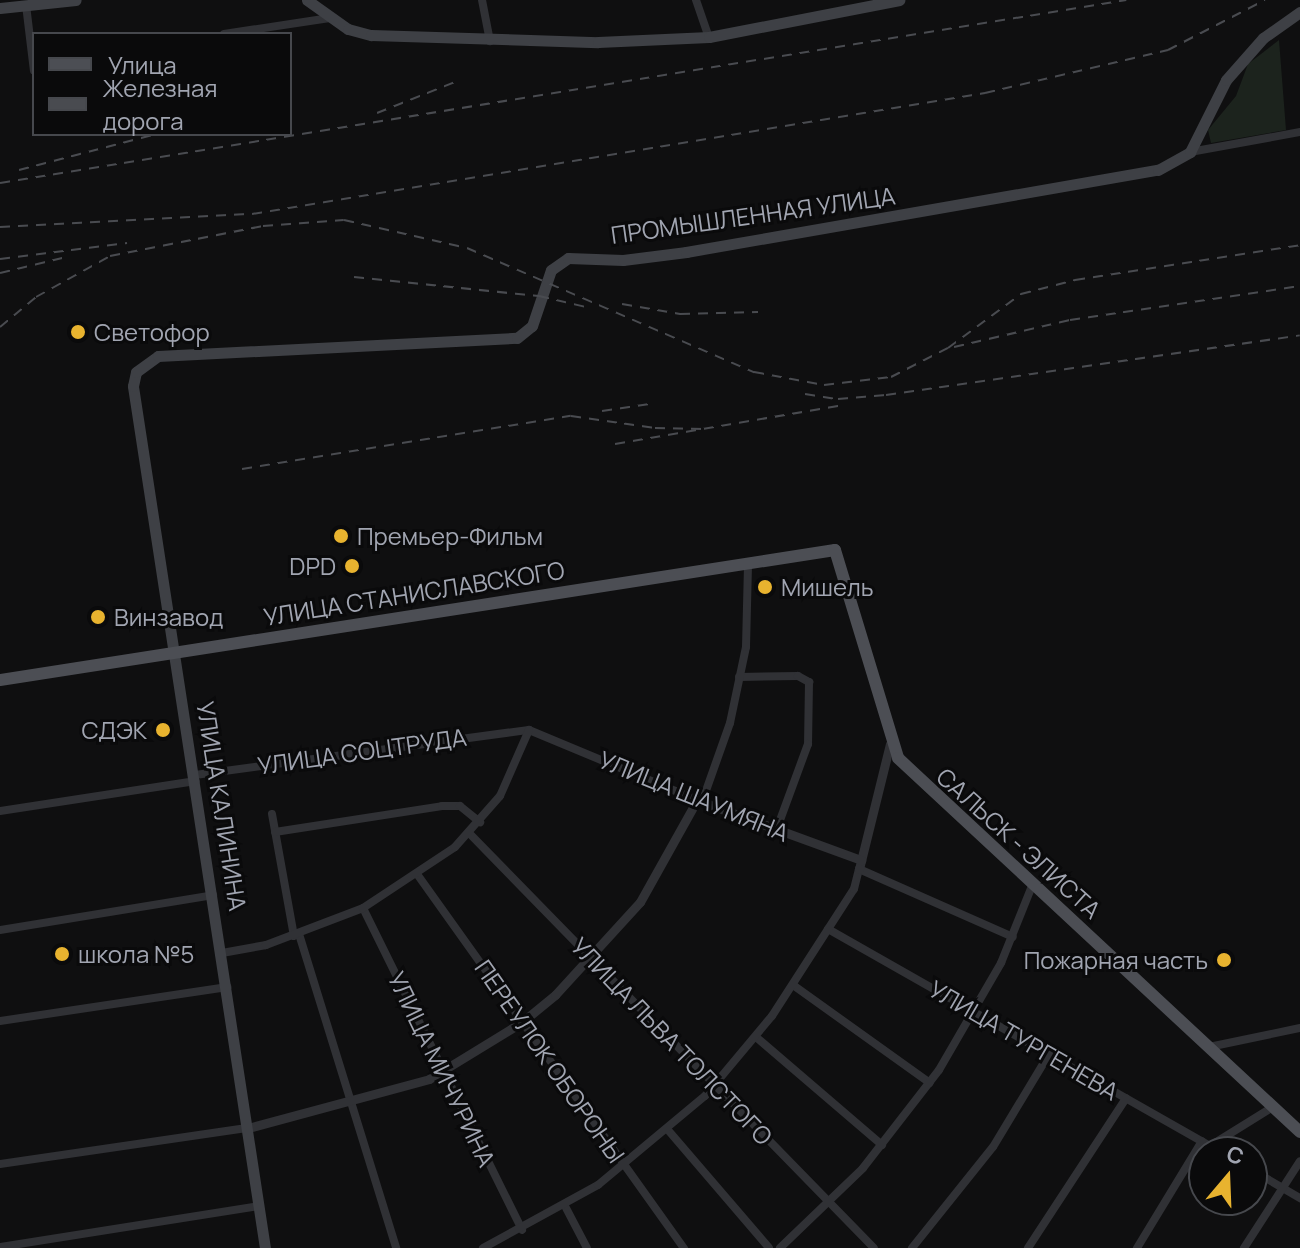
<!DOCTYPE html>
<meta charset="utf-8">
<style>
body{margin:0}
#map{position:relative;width:1300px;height:1248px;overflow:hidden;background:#0f0f10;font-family:Manrope,sans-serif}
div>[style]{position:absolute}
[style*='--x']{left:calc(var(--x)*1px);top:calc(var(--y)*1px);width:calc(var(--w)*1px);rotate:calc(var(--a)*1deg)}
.green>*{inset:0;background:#1c231d}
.minor>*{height:8px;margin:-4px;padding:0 4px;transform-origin:4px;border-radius:4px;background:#303135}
.tertiary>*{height:9px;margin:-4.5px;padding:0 4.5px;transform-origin:4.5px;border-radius:4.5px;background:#303135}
.secondary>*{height:11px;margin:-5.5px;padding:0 5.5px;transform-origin:5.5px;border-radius:5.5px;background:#3e4045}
.primary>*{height:12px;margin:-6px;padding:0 6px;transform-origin:6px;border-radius:6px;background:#4c4e54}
.rail>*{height:2px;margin-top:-1px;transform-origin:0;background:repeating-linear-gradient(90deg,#494b50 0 10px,transparent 0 18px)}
.dots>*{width:22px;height:22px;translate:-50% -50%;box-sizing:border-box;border:4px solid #0a0a0b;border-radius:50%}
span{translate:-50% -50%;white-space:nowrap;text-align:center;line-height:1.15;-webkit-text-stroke:6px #0a0a0b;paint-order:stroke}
.street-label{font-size:24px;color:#a1a5b1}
.poi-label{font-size:24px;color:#a1a5b1}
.left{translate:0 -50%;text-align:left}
.right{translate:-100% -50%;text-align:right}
.legend{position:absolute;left:32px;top:32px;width:260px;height:104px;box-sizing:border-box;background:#0a0a0b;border:2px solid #46484d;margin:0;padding:10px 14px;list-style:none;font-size:24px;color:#a1a5b1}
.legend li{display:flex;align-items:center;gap:16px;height:40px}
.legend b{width:40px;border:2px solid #46484d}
.north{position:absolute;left:1188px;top:1136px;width:80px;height:80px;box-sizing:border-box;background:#0a0a0b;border:2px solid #46484d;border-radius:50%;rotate:19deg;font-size:22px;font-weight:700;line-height:32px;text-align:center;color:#a1a5b1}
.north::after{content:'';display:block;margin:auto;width:28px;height:36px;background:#e8b32f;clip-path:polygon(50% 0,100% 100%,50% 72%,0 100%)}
</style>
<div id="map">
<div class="green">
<div style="clip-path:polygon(1279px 40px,1286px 130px,1211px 143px,1208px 130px,1236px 96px,1248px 64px)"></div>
</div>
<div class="minor">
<div style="--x:482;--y:0;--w:42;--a:79"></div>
<div style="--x:696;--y:0;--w:39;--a:71"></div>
<div style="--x:26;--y:5;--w:66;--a:83.1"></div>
<div style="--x:224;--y:34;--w:107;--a:-8.6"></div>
<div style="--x:1190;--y:152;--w:112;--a:-10.3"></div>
<div style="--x:739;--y:677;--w:59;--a:-1"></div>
<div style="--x:798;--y:676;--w:13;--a:29"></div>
<div style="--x:809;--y:682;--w:62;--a:90.9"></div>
<div style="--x:808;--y:744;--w:93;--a:110.2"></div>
<div style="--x:195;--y:775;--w:337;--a:-7.7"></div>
<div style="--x:529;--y:730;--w:182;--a:22.6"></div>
<div style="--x:702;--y:802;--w:84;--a:-70.5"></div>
<div style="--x:730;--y:723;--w:78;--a:-78.1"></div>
<div style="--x:746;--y:647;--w:82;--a:-88.6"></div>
<div style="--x:0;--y:811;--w:198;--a:-8.7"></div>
<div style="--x:272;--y:814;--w:124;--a:79.8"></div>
<div style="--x:275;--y:832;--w:169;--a:-8.8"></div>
<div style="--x:442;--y:806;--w:18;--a:0"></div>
<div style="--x:460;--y:806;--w:26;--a:39"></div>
<div style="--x:470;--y:834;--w:578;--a:45.7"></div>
<div style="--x:417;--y:874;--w:460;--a:54.5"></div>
<div style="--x:363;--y:908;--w:359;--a:63.7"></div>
<div style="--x:828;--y:929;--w:451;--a:29.6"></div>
<div style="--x:0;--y:930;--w:216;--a:-9.3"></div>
<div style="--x:299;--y:934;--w:329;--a:72.8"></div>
<div style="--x:222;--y:953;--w:45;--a:-10.3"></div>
<div style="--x:266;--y:945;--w:104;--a:-20.9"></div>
<div style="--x:363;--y:908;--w:110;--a:-33.5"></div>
<div style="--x:455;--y:847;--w:68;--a:-48.6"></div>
<div style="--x:500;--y:796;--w:72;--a:-66.3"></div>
<div style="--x:793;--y:985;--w:168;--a:35.6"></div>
<div style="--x:0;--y:1021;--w:230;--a:-8.5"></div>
<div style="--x:756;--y:1037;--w:166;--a:40.6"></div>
<div style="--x:1209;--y:1047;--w:93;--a:-11.8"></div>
<div style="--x:668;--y:1130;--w:155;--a:49.4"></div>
<div style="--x:1210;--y:1146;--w:74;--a:-31.8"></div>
<div style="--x:0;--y:1164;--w:251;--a:-8.3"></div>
<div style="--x:1252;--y:1170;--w:56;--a:30.3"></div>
<div style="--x:565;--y:1206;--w:47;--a:62.4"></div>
<div style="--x:0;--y:1247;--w:262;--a:-9"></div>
<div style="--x:483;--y:1248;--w:131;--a:-28.7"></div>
<div style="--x:598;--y:1185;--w:139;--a:-39.8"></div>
<div style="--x:705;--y:1096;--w:104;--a:-50.1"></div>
<div style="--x:772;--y:1016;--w:151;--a:-57.2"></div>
<div style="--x:854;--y:889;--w:21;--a:-76"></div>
<div style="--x:859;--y:869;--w:168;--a:23.8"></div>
<div style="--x:780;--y:1248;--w:115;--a:-43.9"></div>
<div style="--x:863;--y:1168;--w:124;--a:-52.2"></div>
<div style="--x:939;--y:1070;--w:124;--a:-59.9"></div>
<div style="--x:1001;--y:963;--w:83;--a:-68.1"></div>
<div style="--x:912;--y:1248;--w:129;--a:-51.3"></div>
<div style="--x:993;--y:1147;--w:109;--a:-58.9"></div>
<div style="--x:1028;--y:1248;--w:179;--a:-56.8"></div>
<div style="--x:1137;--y:1248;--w:125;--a:-58.7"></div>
<div style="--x:1244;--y:1248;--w:103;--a:-57.2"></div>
</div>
<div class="tertiary">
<div style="--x:859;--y:869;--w:129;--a:-76.1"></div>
<div style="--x:248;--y:1128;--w:188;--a:-15.1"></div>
<div style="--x:429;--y:1079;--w:109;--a:-31.5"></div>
<div style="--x:522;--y:1022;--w:43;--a:-39.3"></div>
<div style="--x:555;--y:995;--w:126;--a:-47.6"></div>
<div style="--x:640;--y:902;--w:117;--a:-60.8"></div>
<div style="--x:697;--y:800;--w:175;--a:20.1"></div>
</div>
<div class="secondary">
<div style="--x:307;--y:0;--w:50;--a:35.3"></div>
<div style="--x:348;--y:29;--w:24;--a:15"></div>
<div style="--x:371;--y:35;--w:227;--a:1.8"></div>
<div style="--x:598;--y:42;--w:111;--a:-2.6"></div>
<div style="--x:709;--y:37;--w:194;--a:-11"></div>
<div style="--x:0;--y:8;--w:76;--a:-6"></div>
<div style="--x:265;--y:1248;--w:872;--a:-98.71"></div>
<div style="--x:133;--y:386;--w:14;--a:-78"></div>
<div style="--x:136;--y:372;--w:27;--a:-36"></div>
<div style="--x:158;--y:356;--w:359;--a:-2.9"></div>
<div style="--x:517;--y:338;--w:19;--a:-39"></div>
<div style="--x:532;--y:326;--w:59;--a:-71.3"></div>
<div style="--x:551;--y:270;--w:21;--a:-35"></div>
<div style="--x:568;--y:258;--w:55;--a:2.1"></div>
<div style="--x:623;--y:260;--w:64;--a:-7.2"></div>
<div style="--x:686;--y:252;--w:479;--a:-9.9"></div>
<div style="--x:1158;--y:170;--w:37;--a:-29"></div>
<div style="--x:1190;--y:152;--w:80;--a:-63.4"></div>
<div style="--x:1226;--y:80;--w:56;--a:-48.6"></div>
<div style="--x:1263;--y:38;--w:45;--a:-35.1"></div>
</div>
<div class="primary">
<div style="--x:0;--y:680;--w:845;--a:-8.85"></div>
<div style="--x:835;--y:550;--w:217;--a:73.1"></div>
<div style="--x:898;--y:758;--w:549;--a:42.93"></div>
</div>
<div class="rail">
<div style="--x:377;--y:113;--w:89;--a:-21.7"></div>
<div style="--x:19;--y:170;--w:138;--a:-14.7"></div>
<div style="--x:0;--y:183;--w:1141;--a:-9.23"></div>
<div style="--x:0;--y:227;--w:252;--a:-3"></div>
<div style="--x:252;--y:214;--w:743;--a:-9.37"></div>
<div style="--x:985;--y:93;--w:188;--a:-13.2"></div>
<div style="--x:1168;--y:50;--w:109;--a:-27.3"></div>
<div style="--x:0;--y:259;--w:128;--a:-7.2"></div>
<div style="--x:0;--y:273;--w:64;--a:-13.6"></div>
<div style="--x:354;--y:277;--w:186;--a:5.9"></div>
<div style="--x:539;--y:296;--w:52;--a:13.2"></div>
<div style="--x:622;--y:304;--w:59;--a:9.8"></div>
<div style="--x:680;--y:314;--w:78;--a:-1.5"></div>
<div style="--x:0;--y:327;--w:47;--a:-39.8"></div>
<div style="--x:36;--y:297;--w:85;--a:-29"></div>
<div style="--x:110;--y:256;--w:156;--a:-11.1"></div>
<div style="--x:263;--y:226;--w:81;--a:-4.2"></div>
<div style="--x:344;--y:220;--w:126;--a:12.8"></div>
<div style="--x:467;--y:248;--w:313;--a:23.4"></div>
<div style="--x:754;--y:372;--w:71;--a:10.5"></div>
<div style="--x:824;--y:385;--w:67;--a:-6.8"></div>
<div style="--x:891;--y:377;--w:64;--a:-27"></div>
<div style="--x:948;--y:348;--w:91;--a:-36.5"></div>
<div style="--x:1021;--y:294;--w:56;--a:-14.5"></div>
<div style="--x:1075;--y:280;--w:228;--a:-8.8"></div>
<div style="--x:954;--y:347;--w:119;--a:-13.1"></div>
<div style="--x:1070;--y:320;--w:232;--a:-8.4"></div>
<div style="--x:805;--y:394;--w:33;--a:9"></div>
<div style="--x:838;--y:399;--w:48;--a:-4.8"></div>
<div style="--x:886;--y:395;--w:418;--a:-8.2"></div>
<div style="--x:602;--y:411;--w:48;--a:-8.5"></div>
<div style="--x:615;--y:444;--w:232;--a:-9.7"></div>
<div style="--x:242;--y:469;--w:333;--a:-9.2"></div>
<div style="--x:571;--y:416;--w:85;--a:8.1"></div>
<div style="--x:655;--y:428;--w:49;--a:1.2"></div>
</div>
<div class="dots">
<div style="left:78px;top:332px;background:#e8b32f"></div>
<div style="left:341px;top:536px;background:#e8b32f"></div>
<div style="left:352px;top:566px;background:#e8b32f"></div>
<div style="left:765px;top:587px;background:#e8b32f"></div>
<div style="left:98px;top:617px;background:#e8b32f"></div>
<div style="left:163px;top:730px;background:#e8b32f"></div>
<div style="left:62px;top:954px;background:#e8b32f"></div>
<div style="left:1224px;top:960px;background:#e8b32f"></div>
</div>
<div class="street-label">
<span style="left:753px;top:215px;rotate:-8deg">ПРОМЫШЛЕННАЯ УЛИЦА</span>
<span style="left:414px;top:593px;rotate:-9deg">УЛИЦА СТАНИСЛАВСКОГО</span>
<span style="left:362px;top:751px;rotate:-8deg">УЛИЦА СОЦТРУДА</span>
<span style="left:694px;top:796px;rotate:22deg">УЛИЦА ШАУМЯНА</span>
<span style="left:222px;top:806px;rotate:81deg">УЛИЦА КАЛИНИНА</span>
<span style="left:1019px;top:843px;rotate:42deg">САЛЬСК - ЭЛИСТА</span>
<span style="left:1024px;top:1040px;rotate:30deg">УЛИЦА ТУРГЕНЕВА</span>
<span style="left:672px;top:1041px;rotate:46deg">УЛИЦА ЛЬВА ТОЛСТОГО</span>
<span style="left:550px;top:1061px;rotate:55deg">ПЕРЕУЛОК ОБОРОНЫ</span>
<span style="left:442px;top:1069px;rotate:64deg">УЛИЦА МИЧУРИНА</span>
</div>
<div class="poi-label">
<span class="left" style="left:94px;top:332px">Светофор</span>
<span class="left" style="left:357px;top:536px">Премьер-Фильм</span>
<span class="right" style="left:336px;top:566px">DPD</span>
<span class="left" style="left:781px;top:587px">Мишель</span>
<span class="left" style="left:114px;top:617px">Винзавод</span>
<span class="right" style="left:147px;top:730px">СДЭК</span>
<span class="left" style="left:78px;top:954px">школа №5</span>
<span class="right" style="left:1208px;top:960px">Пожарная часть</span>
</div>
<ul class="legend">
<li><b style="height:10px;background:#4c4e54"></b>Улица</li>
<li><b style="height:10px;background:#494b50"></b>Железная дорога</li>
</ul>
<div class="north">С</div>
</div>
